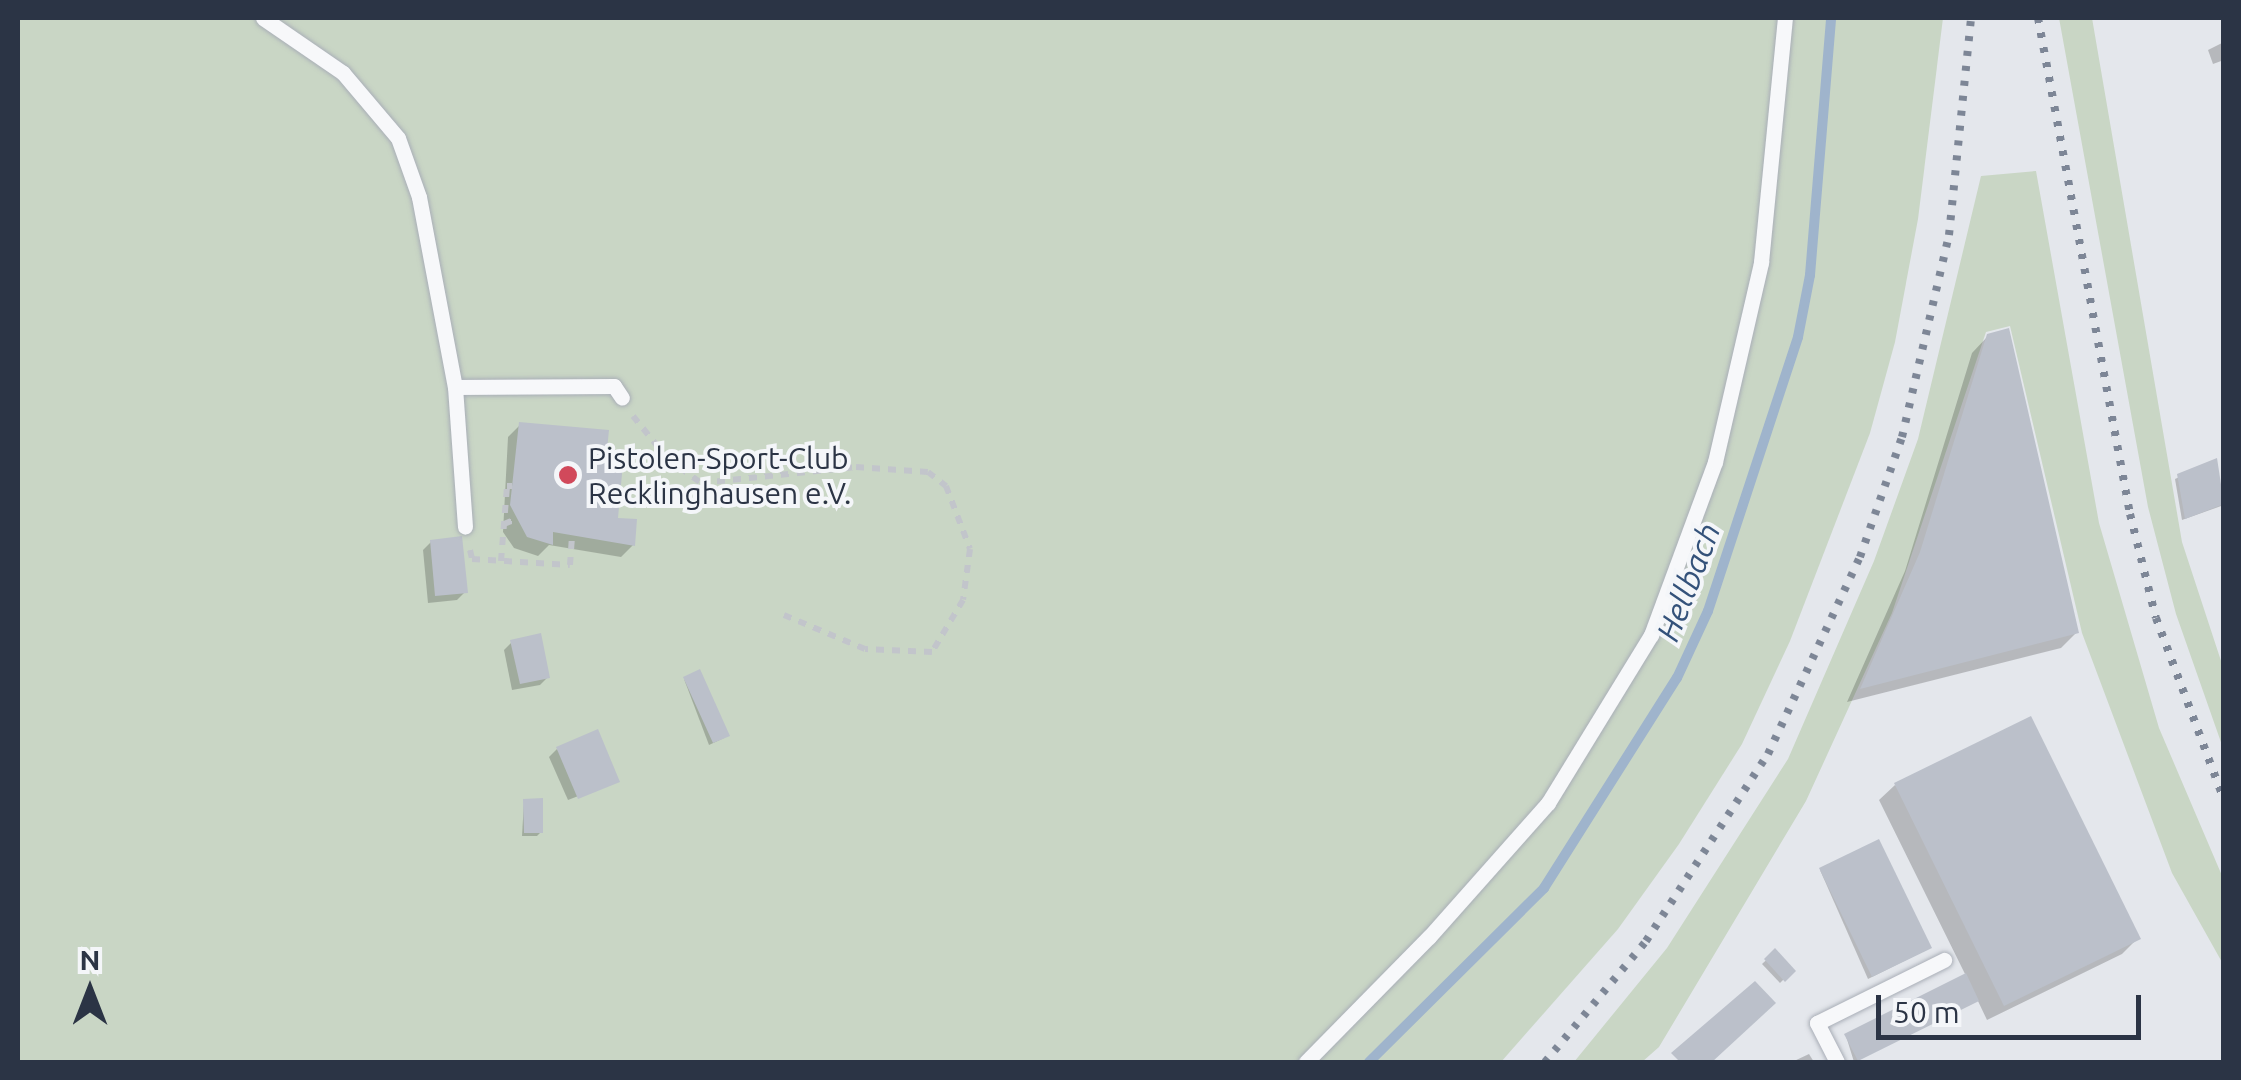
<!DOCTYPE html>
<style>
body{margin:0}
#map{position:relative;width:2241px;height:1080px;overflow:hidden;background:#e4e7ec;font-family:Ubuntu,sans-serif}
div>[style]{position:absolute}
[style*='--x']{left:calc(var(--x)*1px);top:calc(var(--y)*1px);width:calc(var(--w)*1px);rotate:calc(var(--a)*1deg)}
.green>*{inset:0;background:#c9d6c5}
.shadow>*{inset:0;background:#0003}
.stream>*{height:10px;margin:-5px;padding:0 5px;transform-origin:5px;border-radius:5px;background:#9fb4cc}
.building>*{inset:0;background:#bbc0ca}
.path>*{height:6px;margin-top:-3px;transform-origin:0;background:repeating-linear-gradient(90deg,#c2c5cb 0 8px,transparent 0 16px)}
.roads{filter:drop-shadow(0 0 2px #a9aeb7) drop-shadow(0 0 2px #a9aeb7)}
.service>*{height:15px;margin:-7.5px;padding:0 7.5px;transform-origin:7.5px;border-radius:7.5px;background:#f7f8fa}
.rail>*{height:8px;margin-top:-4px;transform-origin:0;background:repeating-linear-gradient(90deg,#7d8696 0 5px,transparent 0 15px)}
.dots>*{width:28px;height:28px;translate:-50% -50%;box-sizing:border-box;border:5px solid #f4f6f9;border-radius:50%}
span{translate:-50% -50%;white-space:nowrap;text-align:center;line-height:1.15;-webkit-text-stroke:8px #f4f6f9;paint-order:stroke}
.poi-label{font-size:30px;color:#2b3445}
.left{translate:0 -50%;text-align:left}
.water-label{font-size:32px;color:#34527a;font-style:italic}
.frame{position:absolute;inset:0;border:20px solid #2b3445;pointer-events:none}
.north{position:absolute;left:40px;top:940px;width:100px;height:100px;-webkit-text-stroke:8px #f4f6f9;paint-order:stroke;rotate:0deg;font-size:28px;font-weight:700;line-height:40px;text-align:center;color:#2b3445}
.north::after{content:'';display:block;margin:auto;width:35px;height:45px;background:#2b3445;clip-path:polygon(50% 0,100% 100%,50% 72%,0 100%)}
.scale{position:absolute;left:1876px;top:995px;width:265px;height:45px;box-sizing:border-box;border:5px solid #2b3445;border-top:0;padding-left:12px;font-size:30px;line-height:35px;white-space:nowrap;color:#2b3445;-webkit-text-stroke:8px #f4f6f9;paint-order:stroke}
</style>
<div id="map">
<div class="green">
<div style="clip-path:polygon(18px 18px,1943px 18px,1918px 219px,1895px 342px,1870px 433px,1790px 641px,1742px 744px,1679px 844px,1618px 929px,1501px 1062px,18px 1062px)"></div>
<div style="clip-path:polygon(2059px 18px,2092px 18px,2182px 542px,2223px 667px,2223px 748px,2176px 614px,2148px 507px)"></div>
<div style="clip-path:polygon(2036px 171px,2099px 523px,2159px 728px,2223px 878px,2223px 964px,2172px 873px,2082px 633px,2010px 326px,1986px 332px,1892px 613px,1806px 801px,1659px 1047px,1642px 1062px,1574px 1062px,1667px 948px,1788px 759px,1874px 561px,1918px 439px,1981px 176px)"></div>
</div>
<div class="shadow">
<div style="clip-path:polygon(2224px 42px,2224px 60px,2213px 64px,2208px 50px)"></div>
<div style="clip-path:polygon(1988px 336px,2077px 632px,2061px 648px,1847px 702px,1905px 571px,1972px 353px)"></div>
<div style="clip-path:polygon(520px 425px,616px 521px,633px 545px,621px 557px,549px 545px,538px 556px,514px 548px,503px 532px,508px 437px)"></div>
<div style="clip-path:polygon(2216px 461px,2224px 505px,2182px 520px,2175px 479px)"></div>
<div style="clip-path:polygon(431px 542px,465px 592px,457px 600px,428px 603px,423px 550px)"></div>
<div style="clip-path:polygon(512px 642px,548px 677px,540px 685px,512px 690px,504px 650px)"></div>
<div style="clip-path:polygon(684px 679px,724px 738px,709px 745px)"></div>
<div style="clip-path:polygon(557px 749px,617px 781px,568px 800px,549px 757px)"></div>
<div style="clip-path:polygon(1895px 785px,2138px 938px,2122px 954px,1987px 1020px,1977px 999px,1854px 1062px,1846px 1036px,1966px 976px,1879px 800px)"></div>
<div style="clip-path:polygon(524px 802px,541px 832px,537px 836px,522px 836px)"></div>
<div style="clip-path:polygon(1820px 870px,1926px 950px,1868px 979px)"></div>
<div style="clip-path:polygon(1775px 952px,1793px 970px,1780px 983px,1762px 964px)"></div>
<div style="clip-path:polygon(1809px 1054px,1814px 1062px,1792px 1062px)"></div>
</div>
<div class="stream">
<div style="--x:1369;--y:1062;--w:247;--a:-44.8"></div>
<div style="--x:1544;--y:888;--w:249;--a:-57.7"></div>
<div style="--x:1677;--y:678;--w:74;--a:-65.2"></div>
<div style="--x:1708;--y:611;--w:288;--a:-71.8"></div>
<div style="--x:1798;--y:337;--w:63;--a:-79"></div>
<div style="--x:1810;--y:275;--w:258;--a:-85.3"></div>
</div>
<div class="building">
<div style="clip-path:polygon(2009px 328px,2079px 633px,1860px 689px,1920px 552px,1987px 334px)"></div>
<div style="clip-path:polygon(519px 422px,609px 430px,606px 460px,623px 463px,618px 518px,637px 519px,635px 546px,553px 532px,553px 545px,527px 537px,510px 505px)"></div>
<div style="clip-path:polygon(2217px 458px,2224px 504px,2185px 519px,2177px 474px)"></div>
<div style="clip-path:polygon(462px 536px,468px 593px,435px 596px,430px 540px)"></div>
<div style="clip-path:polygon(541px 633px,550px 678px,520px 684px,510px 640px)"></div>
<div style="clip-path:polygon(700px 669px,730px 736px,713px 743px,683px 677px)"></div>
<div style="clip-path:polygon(2031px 716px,2141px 939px,2004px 1006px,1894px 783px)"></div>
<div style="clip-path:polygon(598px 729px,620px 782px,578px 799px,556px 747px)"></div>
<div style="clip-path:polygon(543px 798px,543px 833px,524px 833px,523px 799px)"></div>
<div style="clip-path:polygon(1879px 839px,1932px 948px,1872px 977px,1819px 868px)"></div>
<div style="clip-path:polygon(1775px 948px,1796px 971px,1785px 982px,1764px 959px)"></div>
<div style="clip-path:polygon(1966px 973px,1979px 1001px,1858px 1061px,1844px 1034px)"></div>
<div style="clip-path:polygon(1755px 981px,1776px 1003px,1712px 1062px,1680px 1062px,1671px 1053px)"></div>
</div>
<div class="path">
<div style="--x:633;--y:416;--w:54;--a:51"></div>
<div style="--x:667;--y:458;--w:42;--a:36.3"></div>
<div style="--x:701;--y:483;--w:156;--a:-5.9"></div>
<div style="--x:856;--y:467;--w:72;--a:4"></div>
<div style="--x:928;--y:472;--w:23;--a:38"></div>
<div style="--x:946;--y:486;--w:67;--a:69.1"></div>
<div style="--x:970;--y:549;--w:51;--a:97.8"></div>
<div style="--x:963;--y:600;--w:61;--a:120.8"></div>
<div style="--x:932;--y:652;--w:67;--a:-177.4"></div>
<div style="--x:865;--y:649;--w:88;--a:-157.2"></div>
<div style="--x:504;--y:524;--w:11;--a:-22"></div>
<div style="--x:470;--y:550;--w:9;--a:77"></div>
<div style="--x:472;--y:559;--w:98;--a:3.5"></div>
<div style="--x:570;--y:565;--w:31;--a:-86"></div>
<div style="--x:501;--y:561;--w:75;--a:-85.4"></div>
<div style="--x:507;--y:486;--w:5;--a:0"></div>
</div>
<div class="roads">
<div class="service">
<div style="--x:263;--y:18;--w:97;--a:34.5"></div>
<div style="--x:343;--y:73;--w:85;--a:49.8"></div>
<div style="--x:398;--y:138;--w:63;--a:70.4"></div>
<div style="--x:419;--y:197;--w:193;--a:79.3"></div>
<div style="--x:455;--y:387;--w:140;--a:85.9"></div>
<div style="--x:455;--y:387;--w:159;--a:-0.4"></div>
<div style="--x:614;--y:386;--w:14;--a:56"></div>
<div style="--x:1306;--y:1062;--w:175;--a:-45.5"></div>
<div style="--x:1429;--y:937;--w:179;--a:-48.4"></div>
<div style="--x:1548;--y:803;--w:197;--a:-58.5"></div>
<div style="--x:1651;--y:635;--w:184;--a:-69.7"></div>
<div style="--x:1715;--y:462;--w:205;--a:-77"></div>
<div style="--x:1761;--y:262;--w:245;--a:-84.4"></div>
<div style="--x:1837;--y:1062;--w:44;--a:-117.1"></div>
<div style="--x:1817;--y:1023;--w:142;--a:-26.4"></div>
</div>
</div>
<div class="rail">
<div style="--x:2038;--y:18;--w:504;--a:79.49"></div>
<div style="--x:2130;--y:514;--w:107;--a:76"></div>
<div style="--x:2156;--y:618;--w:194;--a:69.5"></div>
<div style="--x:1545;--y:1062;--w:158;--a:-50.1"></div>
<div style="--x:1646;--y:941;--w:223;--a:-56.9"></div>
<div style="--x:1768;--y:754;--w:217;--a:-65"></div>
<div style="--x:1860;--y:557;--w:127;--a:-70.7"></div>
<div style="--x:1902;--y:437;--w:207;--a:-76.9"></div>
<div style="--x:1949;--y:235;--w:218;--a:-84.2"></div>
</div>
<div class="dots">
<div style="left:568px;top:475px;background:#d1495b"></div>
</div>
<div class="poi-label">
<span class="left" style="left:588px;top:475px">Pistolen-Sport-Club<br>Recklinghausen e.V.</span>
</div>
<div class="water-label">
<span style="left:1688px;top:582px;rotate:-69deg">Hellbach</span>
</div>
<div class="frame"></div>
<div class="north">N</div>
<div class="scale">50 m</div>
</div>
